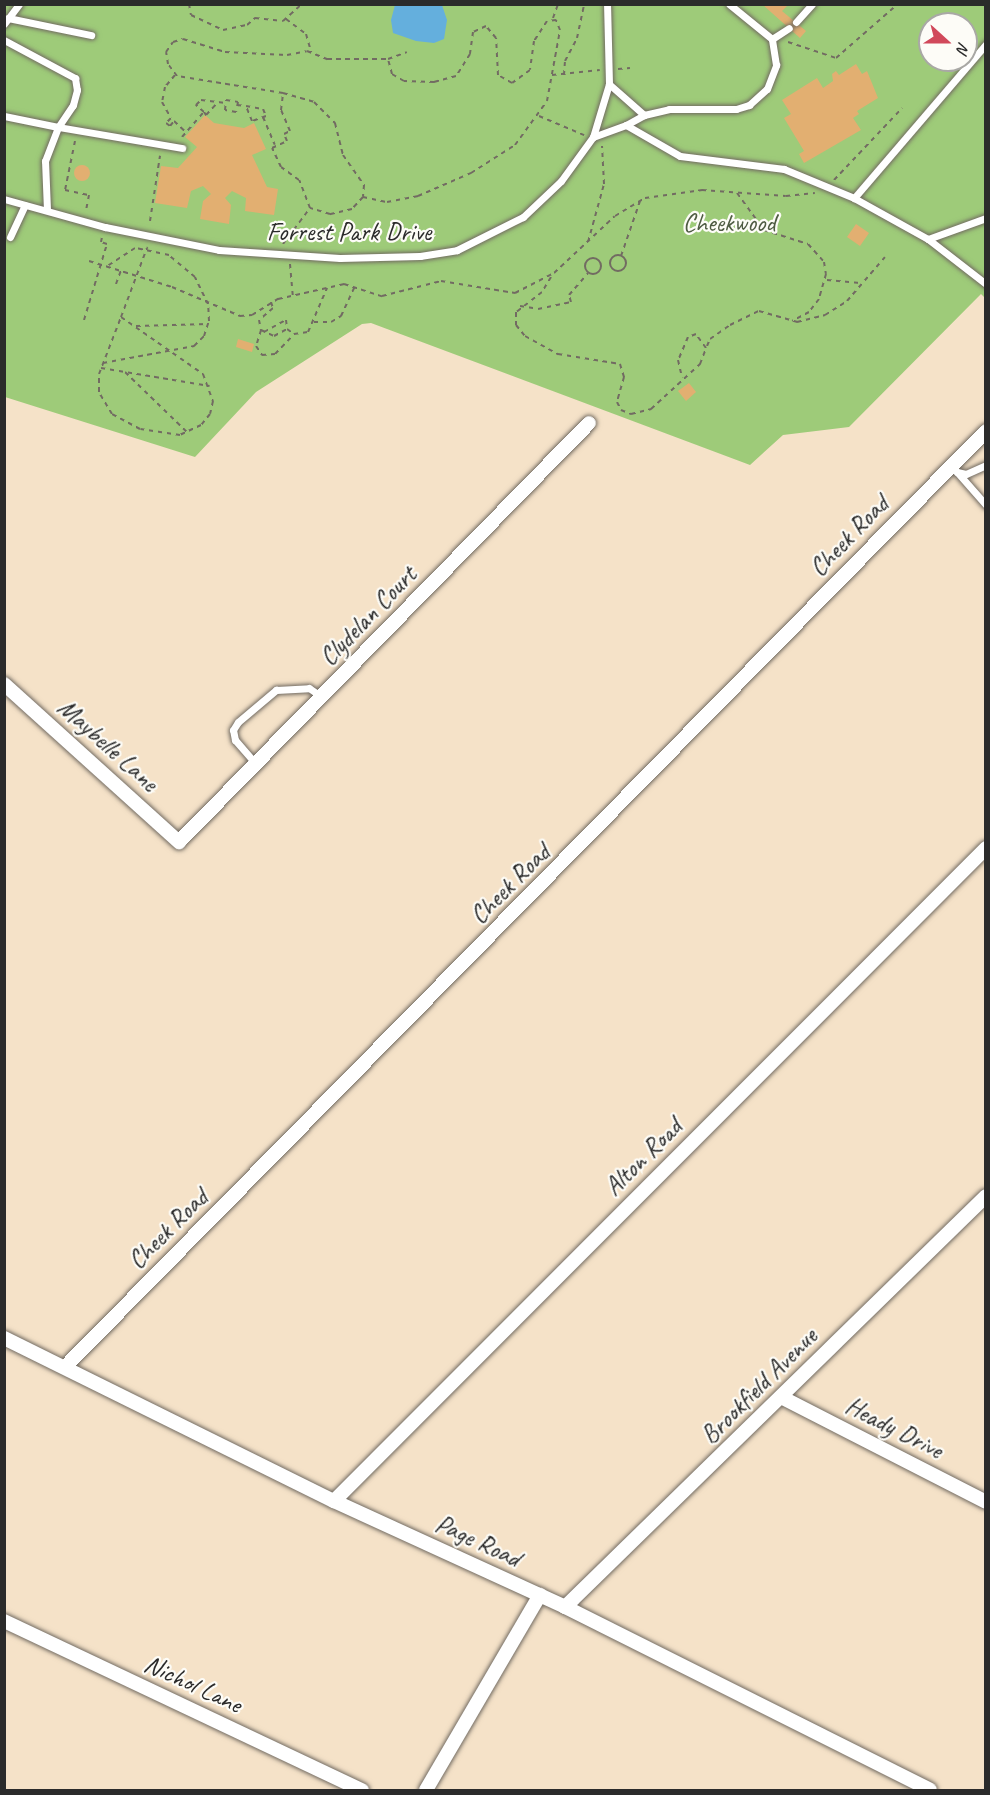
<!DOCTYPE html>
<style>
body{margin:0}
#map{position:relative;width:990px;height:1795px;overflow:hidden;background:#f5e2c8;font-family:Caveat,sans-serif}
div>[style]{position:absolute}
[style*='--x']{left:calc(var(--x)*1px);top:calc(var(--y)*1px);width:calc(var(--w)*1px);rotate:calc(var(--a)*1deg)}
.green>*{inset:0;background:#9ecb79}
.water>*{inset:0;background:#64afdd}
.building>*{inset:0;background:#e2af71}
.round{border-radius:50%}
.path>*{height:2px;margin-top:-1px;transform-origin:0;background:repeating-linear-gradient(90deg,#726b62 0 4.5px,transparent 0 9px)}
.path>.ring{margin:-1px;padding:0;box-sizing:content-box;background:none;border:2px solid #726b62;border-radius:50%}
.roads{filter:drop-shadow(0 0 2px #726b62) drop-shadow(0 0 2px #726b62)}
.lane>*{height:7px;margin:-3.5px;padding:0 3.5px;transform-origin:3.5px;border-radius:3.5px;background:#fff}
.street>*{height:14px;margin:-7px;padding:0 7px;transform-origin:7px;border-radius:7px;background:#fff}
span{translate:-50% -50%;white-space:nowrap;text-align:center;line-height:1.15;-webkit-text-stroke:4.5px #fdfcf7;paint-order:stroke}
.park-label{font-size:26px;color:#4e5b42}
.street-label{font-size:26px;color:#2b2b2b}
.frame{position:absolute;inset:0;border:6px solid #2b2b2b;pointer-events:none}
.north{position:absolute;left:918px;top:12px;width:60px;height:60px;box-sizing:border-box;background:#fdfcf7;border:2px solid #a9a8a5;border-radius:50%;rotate:111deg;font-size:16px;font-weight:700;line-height:24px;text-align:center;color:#2b2b2b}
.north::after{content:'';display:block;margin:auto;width:21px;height:27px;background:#d1495b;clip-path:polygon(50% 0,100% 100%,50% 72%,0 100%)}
</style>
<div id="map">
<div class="green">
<div style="clip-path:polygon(evenodd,5px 5px,985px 5px,985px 298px,981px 294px,849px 427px,783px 435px,750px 465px,371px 323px,362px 324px,256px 392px,195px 457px,5px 397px,5px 5px,930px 24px,966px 24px,966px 60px,930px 60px,930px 24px)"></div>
</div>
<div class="water">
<div style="clip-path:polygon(395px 5px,442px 5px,447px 20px,444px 39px,434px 43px,416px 41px,393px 33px,391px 20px)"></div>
</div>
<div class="building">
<div style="clip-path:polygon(763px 5px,788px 5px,782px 11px,806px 31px,800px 38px)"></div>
<div style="clip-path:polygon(856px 64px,862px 74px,867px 71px,878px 98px,857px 111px,859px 114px,853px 118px,861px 130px,804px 163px,799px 154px,804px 151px,784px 118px,791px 114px,782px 100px,817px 78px,823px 88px,833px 81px,832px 74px,836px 71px,839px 75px)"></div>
<div style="clip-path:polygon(205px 115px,214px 123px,244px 128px,254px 123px,266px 149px,252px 155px,267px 187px,278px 189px,274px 215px,245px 211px,246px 198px,232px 191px,225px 198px,231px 205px,229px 224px,200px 219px,203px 201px,211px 194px,203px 186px,191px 191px,187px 208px,155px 203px,161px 166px,178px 168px,197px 147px,185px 137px)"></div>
<div class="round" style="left:74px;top:165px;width:16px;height:16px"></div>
<div style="clip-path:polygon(856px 224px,869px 233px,860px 246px,847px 237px)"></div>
<div style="clip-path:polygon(238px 339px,254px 344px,252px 352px,236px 347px)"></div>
<div style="clip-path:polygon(689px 383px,696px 392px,686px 401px,678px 391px)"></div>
</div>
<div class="path">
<div style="--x:189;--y:4;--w:11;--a:80"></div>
<div style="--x:191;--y:15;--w:35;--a:25"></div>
<div style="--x:223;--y:30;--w:25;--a:-12"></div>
<div style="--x:247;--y:25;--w:11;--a:-41"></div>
<div style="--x:255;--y:18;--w:28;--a:6"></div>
<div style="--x:283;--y:21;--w:25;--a:-42"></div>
<div style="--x:553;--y:18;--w:15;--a:-70"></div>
<div style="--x:286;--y:19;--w:25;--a:37"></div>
<div style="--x:306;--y:34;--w:19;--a:74"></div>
<div style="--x:788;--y:42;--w:51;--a:18.4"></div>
<div style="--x:836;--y:58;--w:82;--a:-41.1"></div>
<div style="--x:618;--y:69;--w:12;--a:-5"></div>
<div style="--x:175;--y:75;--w:16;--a:130"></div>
<div style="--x:165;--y:87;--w:15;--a:101"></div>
<div style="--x:162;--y:102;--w:18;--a:61"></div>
<div style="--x:171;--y:118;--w:7;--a:135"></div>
<div style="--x:166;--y:123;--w:5;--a:37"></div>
<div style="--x:170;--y:126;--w:6;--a:-51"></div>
<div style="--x:174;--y:121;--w:16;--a:43"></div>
<div style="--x:552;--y:75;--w:48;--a:-5.9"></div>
<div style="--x:564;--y:75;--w:14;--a:-86"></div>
<div style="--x:565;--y:61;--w:26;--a:-62"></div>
<div style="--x:577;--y:38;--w:35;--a:-78"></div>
<div style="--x:283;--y:93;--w:107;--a:-170.9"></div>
<div style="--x:177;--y:76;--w:15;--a:-127"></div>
<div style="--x:168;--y:64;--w:12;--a:-99"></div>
<div style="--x:166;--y:52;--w:12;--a:-55"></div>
<div style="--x:173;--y:42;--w:10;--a:-17"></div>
<div style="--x:183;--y:39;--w:44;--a:17.2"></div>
<div style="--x:225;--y:52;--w:62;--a:2.8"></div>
<div style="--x:287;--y:55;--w:20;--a:-11"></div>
<div style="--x:307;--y:51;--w:22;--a:22"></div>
<div style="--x:327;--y:59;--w:61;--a:0"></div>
<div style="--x:388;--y:59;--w:20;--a:-20"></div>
<div style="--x:283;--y:93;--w:32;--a:16"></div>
<div style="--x:314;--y:102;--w:30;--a:45"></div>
<div style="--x:335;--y:123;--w:33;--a:76"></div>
<div style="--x:343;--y:155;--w:37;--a:55"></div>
<div style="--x:364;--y:185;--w:12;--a:95"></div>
<div style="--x:363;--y:197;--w:16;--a:133"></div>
<div style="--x:352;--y:209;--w:23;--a:167"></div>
<div style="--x:330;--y:214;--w:21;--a:-163"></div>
<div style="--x:310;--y:208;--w:30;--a:-111"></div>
<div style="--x:299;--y:180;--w:22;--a:-144"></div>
<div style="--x:281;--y:167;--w:21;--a:-115"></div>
<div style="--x:272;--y:148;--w:17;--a:-25"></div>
<div style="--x:287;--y:141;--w:8;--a:-113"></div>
<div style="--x:284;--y:134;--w:7;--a:-27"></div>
<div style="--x:290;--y:131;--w:23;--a:-113"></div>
<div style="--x:281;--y:110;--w:17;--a:-83"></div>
<div style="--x:226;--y:100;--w:12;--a:9"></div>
<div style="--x:238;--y:102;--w:10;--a:101"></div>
<div style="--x:236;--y:112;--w:11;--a:-170"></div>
<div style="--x:225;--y:110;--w:10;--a:-84"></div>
<div style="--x:237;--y:105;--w:9;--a:6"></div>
<div style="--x:246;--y:106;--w:17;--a:10"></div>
<div style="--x:263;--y:109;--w:8;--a:67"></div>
<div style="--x:266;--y:116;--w:15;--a:160"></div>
<div style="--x:252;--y:121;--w:16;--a:-112"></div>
<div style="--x:204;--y:112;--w:4;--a:56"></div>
<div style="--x:206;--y:115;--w:18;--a:-47"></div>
<div style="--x:539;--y:116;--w:49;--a:22.9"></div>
<div style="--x:263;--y:117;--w:30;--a:67"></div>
<div style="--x:182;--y:137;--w:33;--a:-49"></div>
<div style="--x:204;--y:112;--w:11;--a:-139"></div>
<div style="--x:196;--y:105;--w:7;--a:-45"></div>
<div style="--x:201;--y:100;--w:25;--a:7"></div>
<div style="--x:75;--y:141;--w:50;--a:101.5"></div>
<div style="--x:65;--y:190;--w:25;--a:12"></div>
<div style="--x:89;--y:195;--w:15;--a:101"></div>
<div style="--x:834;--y:180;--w:99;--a:-46.6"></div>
<div style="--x:737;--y:193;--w:46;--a:53.9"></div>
<div style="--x:764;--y:230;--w:46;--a:17.7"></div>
<div style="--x:808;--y:244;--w:24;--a:48"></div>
<div style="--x:824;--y:262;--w:12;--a:81"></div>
<div style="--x:826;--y:274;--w:26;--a:106"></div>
<div style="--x:819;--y:299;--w:16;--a:128"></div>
<div style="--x:809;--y:312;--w:19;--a:152"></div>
<div style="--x:363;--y:197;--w:25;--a:12"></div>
<div style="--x:387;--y:202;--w:32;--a:-11"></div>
<div style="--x:418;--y:196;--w:58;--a:-23.5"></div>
<div style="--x:471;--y:173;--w:52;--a:-32.5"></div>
<div style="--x:515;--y:145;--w:54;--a:-54"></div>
<div style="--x:547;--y:101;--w:72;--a:-79.6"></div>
<div style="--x:560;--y:30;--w:11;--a:-112"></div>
<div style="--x:556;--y:20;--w:9;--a:174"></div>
<div style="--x:547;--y:21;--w:24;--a:123"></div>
<div style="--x:534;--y:41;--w:29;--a:98"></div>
<div style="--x:530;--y:70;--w:22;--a:144"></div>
<div style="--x:512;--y:83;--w:16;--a:-150"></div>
<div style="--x:498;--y:75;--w:37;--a:-93"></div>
<div style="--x:496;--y:38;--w:16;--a:-130"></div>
<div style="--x:486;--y:26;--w:14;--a:155"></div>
<div style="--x:473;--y:32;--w:22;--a:98"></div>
<div style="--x:470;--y:54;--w:26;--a:122"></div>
<div style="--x:456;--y:76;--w:23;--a:165"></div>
<div style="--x:434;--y:82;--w:30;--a:-178"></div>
<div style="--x:404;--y:81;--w:14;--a:-150"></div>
<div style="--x:392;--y:74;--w:16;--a:-105"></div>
<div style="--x:150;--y:221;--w:66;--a:-81.3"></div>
<div style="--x:588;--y:242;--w:60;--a:-74.6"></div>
<div style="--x:604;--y:184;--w:38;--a:-93"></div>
<div style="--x:283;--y:244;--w:45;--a:-53.1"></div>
<div class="ring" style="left:610px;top:255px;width:14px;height:14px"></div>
<div style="--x:621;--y:256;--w:58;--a:-70.9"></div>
<div class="ring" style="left:585px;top:258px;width:14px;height:14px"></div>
<div style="--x:89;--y:261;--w:87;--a:17.4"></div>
<div style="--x:172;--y:287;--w:74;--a:23.1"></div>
<div style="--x:240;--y:316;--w:12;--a:-5"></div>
<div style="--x:252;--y:315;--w:31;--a:-32"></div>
<div style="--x:278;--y:299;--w:68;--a:-12.8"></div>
<div style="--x:344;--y:284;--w:40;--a:18"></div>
<div style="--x:382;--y:296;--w:61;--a:-14.3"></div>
<div style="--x:441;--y:281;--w:75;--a:9.2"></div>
<div style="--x:515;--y:293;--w:44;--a:-27.1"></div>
<div style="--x:554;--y:273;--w:83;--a:-43.1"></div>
<div style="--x:615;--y:216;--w:35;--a:-31"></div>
<div style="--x:645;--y:198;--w:58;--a:-8"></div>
<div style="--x:702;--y:190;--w:84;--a:4.1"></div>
<div style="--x:786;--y:196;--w:29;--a:-6"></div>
<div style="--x:290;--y:264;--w:33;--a:85"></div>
<div style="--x:551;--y:277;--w:17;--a:121"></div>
<div style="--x:542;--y:292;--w:33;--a:142"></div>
<div style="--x:516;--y:312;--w:13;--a:90"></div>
<div style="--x:516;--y:325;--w:14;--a:51"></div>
<div style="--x:525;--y:336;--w:38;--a:29"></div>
<div style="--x:558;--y:354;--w:63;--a:9.2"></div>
<div style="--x:620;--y:364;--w:14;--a:73"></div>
<div style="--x:624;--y:377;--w:26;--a:106"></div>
<div style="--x:617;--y:402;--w:9;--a:63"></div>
<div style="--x:621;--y:410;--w:11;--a:22"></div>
<div style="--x:631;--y:414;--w:21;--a:-14"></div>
<div style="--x:651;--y:409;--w:67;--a:-42.6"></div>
<div style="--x:700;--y:364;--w:17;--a:-69"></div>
<div style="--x:706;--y:348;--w:17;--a:-126"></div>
<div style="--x:696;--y:334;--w:9;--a:159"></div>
<div style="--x:688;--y:337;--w:25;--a:113"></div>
<div style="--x:678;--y:360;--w:18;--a:77"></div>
<div style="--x:827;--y:280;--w:36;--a:5"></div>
<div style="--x:116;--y:284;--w:15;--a:-70"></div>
<div style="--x:271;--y:302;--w:6;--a:72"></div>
<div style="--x:273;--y:308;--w:18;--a:139"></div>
<div style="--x:259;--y:320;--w:10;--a:79"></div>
<div style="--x:261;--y:330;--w:17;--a:107"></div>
<div style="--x:256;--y:346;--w:11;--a:56"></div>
<div style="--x:262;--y:355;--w:13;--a:-4"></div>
<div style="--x:275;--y:354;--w:28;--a:-46"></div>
<div style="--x:294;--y:334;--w:14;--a:-8"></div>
<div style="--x:308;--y:332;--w:48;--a:-66.6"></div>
<div style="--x:520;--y:306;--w:18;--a:9"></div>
<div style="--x:538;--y:309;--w:34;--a:-12"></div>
<div style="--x:571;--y:302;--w:7;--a:-106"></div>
<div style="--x:569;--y:295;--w:29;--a:-49"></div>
<div style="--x:121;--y:317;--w:100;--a:34.8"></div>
<div style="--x:203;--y:374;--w:29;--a:70"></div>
<div style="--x:213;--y:401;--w:13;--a:103"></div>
<div style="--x:210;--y:414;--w:14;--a:129"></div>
<div style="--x:201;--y:425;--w:23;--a:155"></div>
<div style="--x:180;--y:435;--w:40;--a:-171.5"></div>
<div style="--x:140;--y:429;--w:32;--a:-152"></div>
<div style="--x:112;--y:414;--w:26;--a:-121"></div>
<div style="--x:99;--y:392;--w:18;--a:-90"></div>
<div style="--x:99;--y:374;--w:61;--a:-68.9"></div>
<div style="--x:121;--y:317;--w:74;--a:-69.4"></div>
<div style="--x:147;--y:248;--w:1;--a:-45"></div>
<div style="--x:84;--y:320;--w:79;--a:-73.2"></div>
<div style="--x:107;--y:244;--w:6;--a:-162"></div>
<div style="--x:101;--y:242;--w:5;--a:-79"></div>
<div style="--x:314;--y:322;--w:17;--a:0"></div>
<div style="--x:331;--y:322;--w:12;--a:-31"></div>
<div style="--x:341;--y:316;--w:33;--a:-65"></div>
<div style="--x:136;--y:326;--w:72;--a:-1.6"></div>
<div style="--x:261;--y:330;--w:14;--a:25"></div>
<div style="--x:274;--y:336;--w:15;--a:-28"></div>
<div style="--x:287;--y:329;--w:9;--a:36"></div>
<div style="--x:264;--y:332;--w:25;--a:-29"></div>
<div style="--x:286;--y:320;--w:8;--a:83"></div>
<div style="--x:707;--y:346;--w:8;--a:-67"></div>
<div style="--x:710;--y:339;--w:24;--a:-35"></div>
<div style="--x:730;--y:325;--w:32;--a:-26"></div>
<div style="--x:759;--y:311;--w:40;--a:16"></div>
<div style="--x:797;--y:322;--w:29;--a:-14"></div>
<div style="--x:825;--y:315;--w:26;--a:-32"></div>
<div style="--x:847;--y:301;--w:58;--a:-49.2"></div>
<div style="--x:103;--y:363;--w:93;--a:-10.6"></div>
<div style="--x:194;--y:346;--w:14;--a:-45"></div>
<div style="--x:204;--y:336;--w:16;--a:-72"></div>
<div style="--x:209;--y:321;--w:17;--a:-93"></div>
<div style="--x:208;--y:304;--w:30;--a:-116"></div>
<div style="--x:195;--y:277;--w:34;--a:-140"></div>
<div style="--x:169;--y:255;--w:35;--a:-168"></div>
<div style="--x:135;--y:248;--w:33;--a:147"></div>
<div style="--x:101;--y:368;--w:110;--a:9.4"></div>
<div style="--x:125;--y:372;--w:88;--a:44.1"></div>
</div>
<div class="roads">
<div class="lane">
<div style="--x:8;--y:18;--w:85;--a:11.6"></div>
<div style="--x:796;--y:22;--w:24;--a:-48"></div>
<div style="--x:4;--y:24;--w:25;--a:-53"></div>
<div style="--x:772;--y:39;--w:20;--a:-33"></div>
<div style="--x:4;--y:40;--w:81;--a:28.2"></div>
<div style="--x:75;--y:78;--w:12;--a:81"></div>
<div style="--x:77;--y:90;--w:16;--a:105"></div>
<div style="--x:73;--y:105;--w:27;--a:124"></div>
<div style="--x:58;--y:127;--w:55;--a:-168.5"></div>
<div style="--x:609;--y:84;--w:47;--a:41.5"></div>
<div style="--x:626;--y:125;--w:21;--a:-29"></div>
<div style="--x:644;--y:115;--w:26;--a:-13"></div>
<div style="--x:669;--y:109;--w:67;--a:0"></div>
<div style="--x:736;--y:109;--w:14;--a:-17"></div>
<div style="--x:749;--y:105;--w:24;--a:-42"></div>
<div style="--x:767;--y:89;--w:26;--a:-69"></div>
<div style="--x:776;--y:65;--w:26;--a:-99"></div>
<div style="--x:772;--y:39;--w:55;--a:-140.9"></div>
<div style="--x:593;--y:137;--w:55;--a:-73.2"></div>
<div style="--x:609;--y:84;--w:80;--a:-91.4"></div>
<div style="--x:854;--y:198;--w:203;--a:-49.4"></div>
<div style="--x:4;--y:199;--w:105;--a:15.5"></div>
<div style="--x:105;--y:227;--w:116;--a:11.4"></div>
<div style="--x:219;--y:250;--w:121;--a:3.8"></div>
<div style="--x:340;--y:258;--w:80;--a:-1.4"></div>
<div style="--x:420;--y:256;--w:37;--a:-9"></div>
<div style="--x:457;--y:250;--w:74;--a:-26.6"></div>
<div style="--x:523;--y:217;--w:52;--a:-43.5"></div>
<div style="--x:561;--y:181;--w:54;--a:-54"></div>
<div style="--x:593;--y:137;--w:35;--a:-20"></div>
<div style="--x:626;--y:125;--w:62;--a:29.9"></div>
<div style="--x:680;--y:156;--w:105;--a:7.1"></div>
<div style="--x:784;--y:169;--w:76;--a:22.5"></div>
<div style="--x:854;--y:198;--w:85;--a:29"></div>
<div style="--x:928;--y:239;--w:73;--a:37.8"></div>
<div style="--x:47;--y:210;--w:49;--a:-92.3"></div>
<div style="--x:45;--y:161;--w:36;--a:-69"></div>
<div style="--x:58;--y:127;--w:126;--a:9.6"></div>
<div style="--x:10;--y:237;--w:35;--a:-65"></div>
<div style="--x:928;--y:239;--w:62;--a:-19.9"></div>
<div style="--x:957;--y:472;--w:44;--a:48.7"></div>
<div style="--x:957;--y:472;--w:9;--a:13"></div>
<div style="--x:966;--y:474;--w:22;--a:-24"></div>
<div style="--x:256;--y:764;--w:32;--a:-131"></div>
<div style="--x:235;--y:740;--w:10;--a:-101"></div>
<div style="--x:233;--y:730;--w:9;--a:-58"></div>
<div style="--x:238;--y:722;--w:50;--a:-40.1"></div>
<div style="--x:276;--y:690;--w:33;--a:-3"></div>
<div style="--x:309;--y:688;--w:16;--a:35"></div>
</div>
<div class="street">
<div style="--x:4;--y:684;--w:236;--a:42.1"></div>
<div style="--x:179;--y:842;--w:586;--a:-45.62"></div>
<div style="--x:4;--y:1338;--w:368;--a:26.3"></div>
<div style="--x:334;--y:1501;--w:254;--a:24.6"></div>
<div style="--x:565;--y:1607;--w:408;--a:26.6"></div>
<div style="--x:65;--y:1367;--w:1313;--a:-45.46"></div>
<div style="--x:781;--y:1397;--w:230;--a:27.1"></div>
<div style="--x:334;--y:1501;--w:923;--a:-45.04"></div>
<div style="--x:565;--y:1607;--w:588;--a:-44.31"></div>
<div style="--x:4;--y:1621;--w:396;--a:25.3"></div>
<div style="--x:426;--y:1790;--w:226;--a:-59.7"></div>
</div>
</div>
<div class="park-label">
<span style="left:729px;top:223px">Cheekwood</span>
</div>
<div class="street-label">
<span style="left:349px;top:232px">Forrest Park Drive</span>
<span style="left:849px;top:536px;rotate:-46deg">Cheek Road</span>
<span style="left:368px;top:616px;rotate:-46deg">Clydelan Court</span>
<span style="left:108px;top:745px;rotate:42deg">Maybelle Lane</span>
<span style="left:510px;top:884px;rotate:-45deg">Cheek Road</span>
<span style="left:643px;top:1157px;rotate:-45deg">Alton Road</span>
<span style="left:168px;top:1229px;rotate:-45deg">Cheek Road</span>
<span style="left:759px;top:1386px;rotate:-45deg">Brookfield Avenue</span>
<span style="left:894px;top:1428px;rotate:27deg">Heady Drive</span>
<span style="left:478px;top:1541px;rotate:25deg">Page Road</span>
<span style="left:193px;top:1684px;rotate:25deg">Nichol Lane</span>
</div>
<div class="frame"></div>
<div class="north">N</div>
</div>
